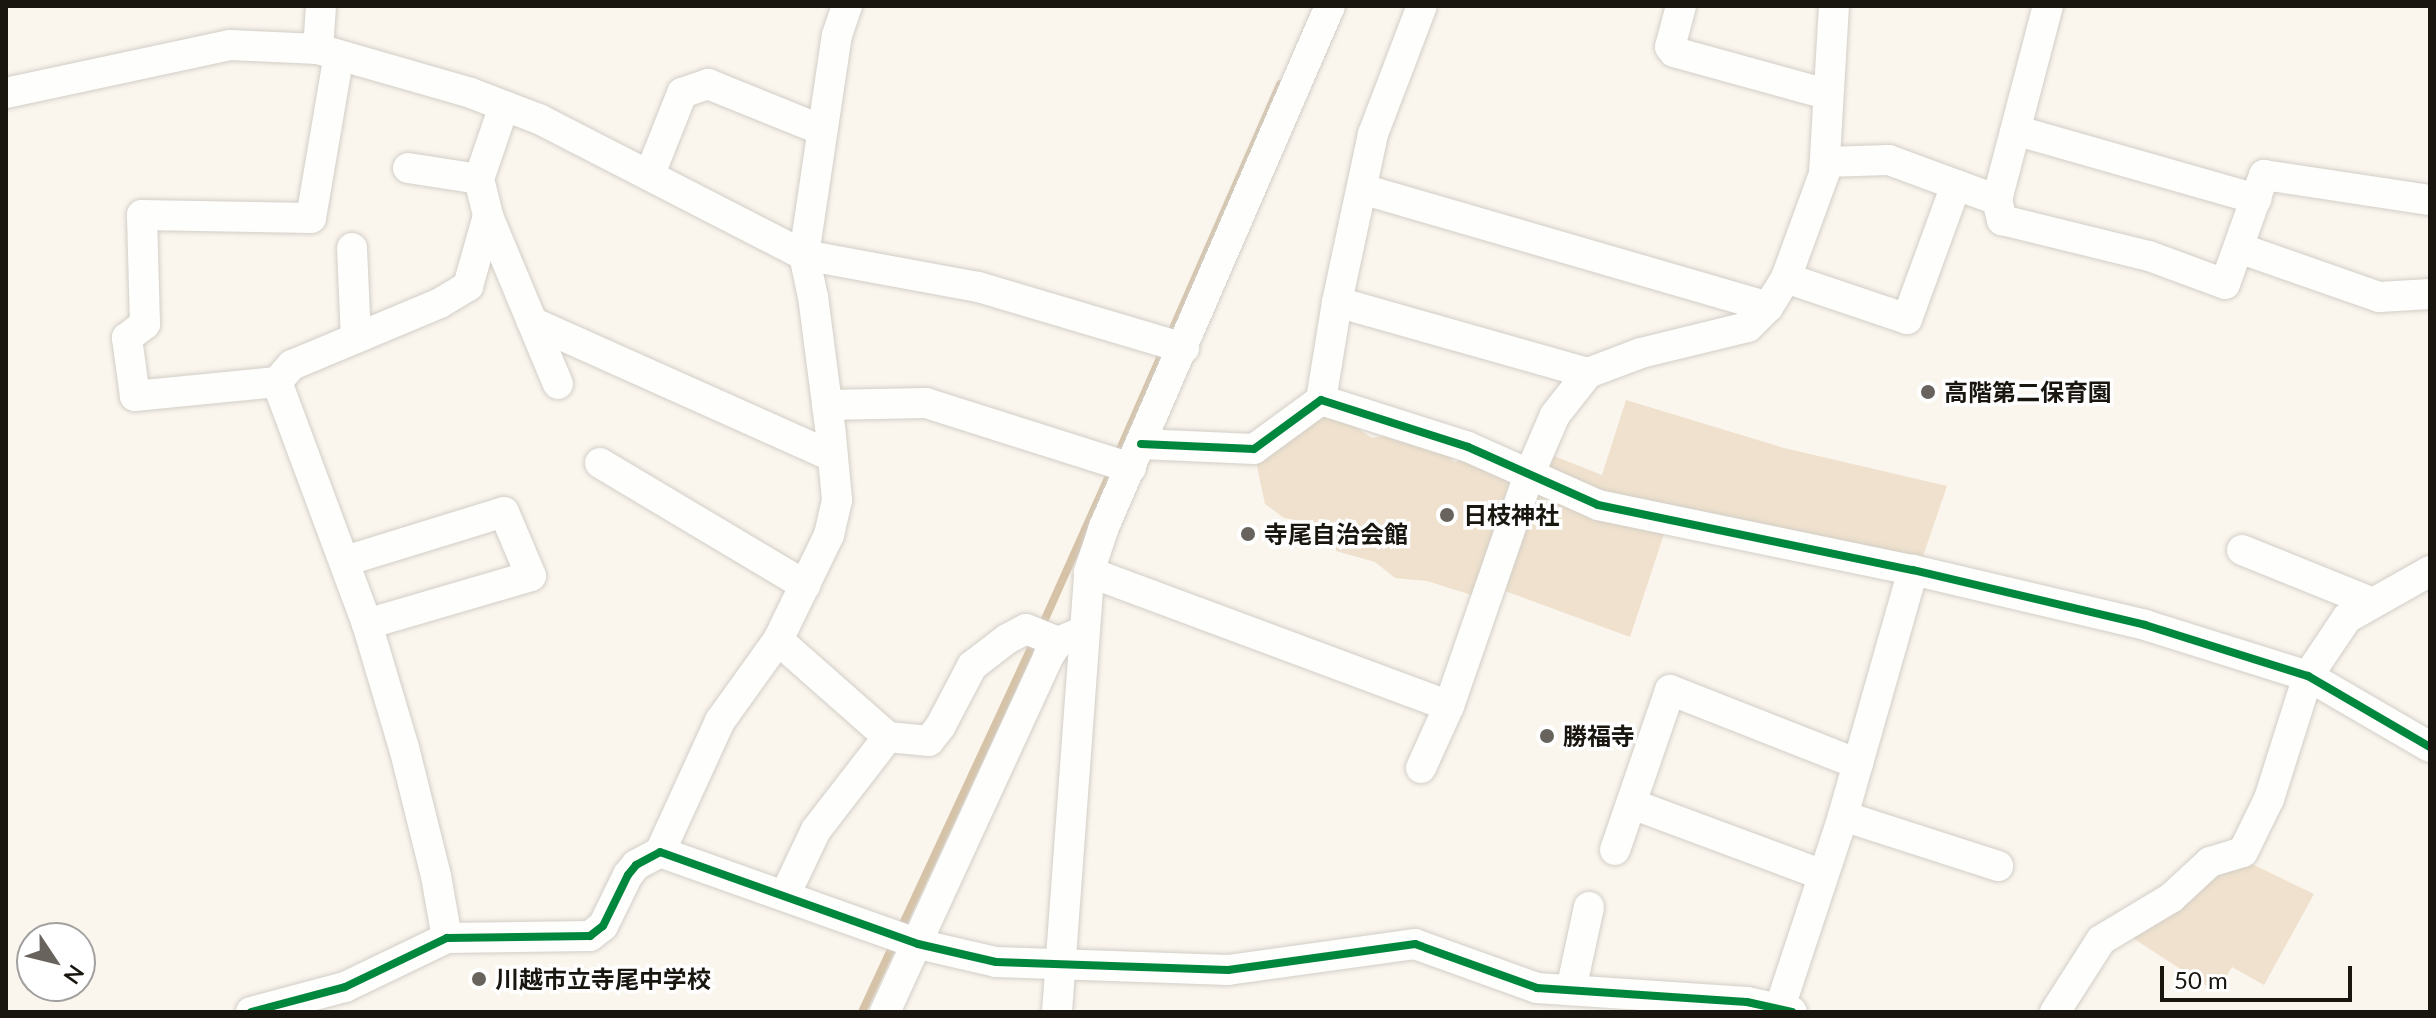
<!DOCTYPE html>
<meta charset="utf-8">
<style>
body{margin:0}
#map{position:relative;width:2436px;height:1018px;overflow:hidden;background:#faf5ed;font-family:Lato,"Noto Sans JP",sans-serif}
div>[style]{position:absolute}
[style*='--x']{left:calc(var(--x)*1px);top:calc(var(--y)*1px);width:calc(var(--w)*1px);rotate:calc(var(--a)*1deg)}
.green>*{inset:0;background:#efe1cd}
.stream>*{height:8px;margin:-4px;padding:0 4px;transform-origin:4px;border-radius:4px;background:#d6c3a7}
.roads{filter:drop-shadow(0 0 2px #d2cec7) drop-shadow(0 0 2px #d2cec7)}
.minor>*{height:30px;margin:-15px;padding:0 15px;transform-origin:15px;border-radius:15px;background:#fefefc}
.cycleway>*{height:8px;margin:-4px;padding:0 4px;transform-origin:4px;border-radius:4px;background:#00873e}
.dots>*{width:22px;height:22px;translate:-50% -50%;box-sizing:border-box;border:4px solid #fff;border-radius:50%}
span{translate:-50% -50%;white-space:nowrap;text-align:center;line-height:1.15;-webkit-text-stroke:7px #fff;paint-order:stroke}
.poi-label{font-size:24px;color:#19150f;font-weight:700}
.left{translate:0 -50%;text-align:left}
.frame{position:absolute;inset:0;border:8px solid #19150f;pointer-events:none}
.north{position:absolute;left:16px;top:922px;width:80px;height:80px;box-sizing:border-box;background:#fff;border:2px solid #a3a19f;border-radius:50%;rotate:125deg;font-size:22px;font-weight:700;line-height:32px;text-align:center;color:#19150f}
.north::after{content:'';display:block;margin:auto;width:28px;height:36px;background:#68635d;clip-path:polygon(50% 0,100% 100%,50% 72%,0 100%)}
.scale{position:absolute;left:2160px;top:966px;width:192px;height:36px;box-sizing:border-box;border:4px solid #19150f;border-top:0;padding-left:10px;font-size:24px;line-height:28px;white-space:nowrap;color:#19150f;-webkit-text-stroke:6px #fff;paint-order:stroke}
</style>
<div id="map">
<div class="green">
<div style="clip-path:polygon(1626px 400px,1784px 448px,1947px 486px,1921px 562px,1641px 511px,1542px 476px,1544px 452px,1602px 475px)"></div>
<div style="clip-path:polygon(1315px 413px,1354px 426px,1372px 438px,1395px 434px,1442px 449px,1454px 462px,1470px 459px,1510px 480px,1495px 525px,1498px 538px,1478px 597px,1427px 581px,1395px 578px,1375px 562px,1336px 551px,1336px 536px,1321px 534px,1301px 521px,1284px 518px,1265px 504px,1256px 462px)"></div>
<div style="clip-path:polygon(1534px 485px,1665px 531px,1630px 637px,1497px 588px)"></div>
<div style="clip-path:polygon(2250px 863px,2314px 894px,2264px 985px,2232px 967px,2216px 992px,2125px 933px,2215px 870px)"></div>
</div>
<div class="stream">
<div style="--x:1117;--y:456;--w:406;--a:-66.3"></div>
<div style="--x:1041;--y:628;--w:174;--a:-65.9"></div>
<div style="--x:862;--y:1012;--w:410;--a:-65.1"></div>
</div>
<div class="roads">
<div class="minor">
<div style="--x:1681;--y:6;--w:42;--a:105"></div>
<div style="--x:1670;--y:47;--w:6;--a:51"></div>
<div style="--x:1674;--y:52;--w:159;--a:15.4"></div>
<div style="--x:318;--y:49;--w:43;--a:-86"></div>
<div style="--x:6;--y:93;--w:229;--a:-12.1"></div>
<div style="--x:230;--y:45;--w:88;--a:2.6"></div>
<div style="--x:318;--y:49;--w:159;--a:16"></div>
<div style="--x:471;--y:93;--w:73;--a:20.9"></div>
<div style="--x:539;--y:119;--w:298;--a:27.2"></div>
<div style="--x:804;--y:255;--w:177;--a:10.4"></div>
<div style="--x:978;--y:287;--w:215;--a:16.5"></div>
<div style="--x:504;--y:106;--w:77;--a:108.9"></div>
<div style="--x:479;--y:179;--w:38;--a:76"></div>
<div style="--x:488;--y:216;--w:182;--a:67.4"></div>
<div style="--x:2018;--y:131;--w:248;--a:15.9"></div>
<div style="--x:1825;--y:162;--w:64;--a:-1.8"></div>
<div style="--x:1889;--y:160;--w:115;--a:20.3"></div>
<div style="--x:1997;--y:200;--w:201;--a:-75.3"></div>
<div style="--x:408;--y:168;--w:72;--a:8.8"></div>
<div style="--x:650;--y:174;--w:87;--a:-68.4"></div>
<div style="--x:682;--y:93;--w:28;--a:-19"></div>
<div style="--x:708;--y:84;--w:123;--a:22"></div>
<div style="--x:1362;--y:189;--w:423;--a:16.2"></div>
<div style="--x:1997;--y:200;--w:21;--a:76"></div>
<div style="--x:2002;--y:220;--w:151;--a:13.8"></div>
<div style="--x:2149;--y:256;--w:81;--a:20.2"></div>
<div style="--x:2225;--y:284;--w:116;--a:-70.3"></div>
<div style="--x:2264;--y:175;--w:168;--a:8.6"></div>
<div style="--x:352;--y:248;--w:90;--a:87.5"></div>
<div style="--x:2239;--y:248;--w:148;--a:19.3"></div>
<div style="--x:2379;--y:297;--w:51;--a:-3.4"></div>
<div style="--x:1786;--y:278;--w:128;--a:18.7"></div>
<div style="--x:1907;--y:319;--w:143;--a:-69.9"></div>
<div style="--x:1337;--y:302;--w:261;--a:15.8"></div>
<div style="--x:1588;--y:373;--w:57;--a:-20.7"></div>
<div style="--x:1641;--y:353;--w:110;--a:-13.7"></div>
<div style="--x:1748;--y:327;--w:28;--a:-45"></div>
<div style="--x:1768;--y:307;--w:34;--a:-58"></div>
<div style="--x:1786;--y:278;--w:111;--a:-69.9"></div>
<div style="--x:1824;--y:174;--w:168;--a:-86.6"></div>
<div style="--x:532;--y:322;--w:329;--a:24.1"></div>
<div style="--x:277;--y:382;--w:143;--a:174.4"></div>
<div style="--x:135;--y:396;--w:59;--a:-97.9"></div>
<div style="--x:127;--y:338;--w:23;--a:-38"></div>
<div style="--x:145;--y:324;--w:109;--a:-91.6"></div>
<div style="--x:142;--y:215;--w:169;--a:1"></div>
<div style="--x:311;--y:218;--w:165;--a:-80.3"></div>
<div style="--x:1321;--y:400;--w:99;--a:-80.7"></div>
<div style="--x:1337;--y:302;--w:172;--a:-77.9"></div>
<div style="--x:1373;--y:134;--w:137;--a:-69.1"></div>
<div style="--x:827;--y:405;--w:99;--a:-1.2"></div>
<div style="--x:926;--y:403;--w:215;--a:17.6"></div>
<div style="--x:1141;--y:444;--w:113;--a:2.5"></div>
<div style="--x:1254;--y:449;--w:83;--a:-36.2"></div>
<div style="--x:1321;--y:400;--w:154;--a:17.7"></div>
<div style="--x:1468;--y:447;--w:142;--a:24"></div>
<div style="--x:1598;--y:505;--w:322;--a:11.7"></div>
<div style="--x:1913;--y:570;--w:238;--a:13.3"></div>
<div style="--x:2145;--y:625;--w:171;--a:17.4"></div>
<div style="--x:2308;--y:676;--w:141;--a:30.2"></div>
<div style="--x:600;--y:463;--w:239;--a:30.8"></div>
<div style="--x:2242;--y:550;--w:139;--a:22"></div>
<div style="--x:345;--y:561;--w:166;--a:-17.1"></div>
<div style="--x:504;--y:512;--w:69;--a:67.1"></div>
<div style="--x:531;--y:576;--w:171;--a:163.7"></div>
<div style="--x:1089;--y:572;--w:384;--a:20.4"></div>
<div style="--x:778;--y:640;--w:147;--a:41.4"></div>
<div style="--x:888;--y:737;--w:41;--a:5.6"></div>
<div style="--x:929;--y:741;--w:18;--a:-52"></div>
<div style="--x:940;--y:727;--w:69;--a:-62.3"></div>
<div style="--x:972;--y:666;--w:44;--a:-37.6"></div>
<div style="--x:1007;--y:639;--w:21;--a:-28"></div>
<div style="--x:1026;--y:629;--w:35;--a:22"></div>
<div style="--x:1421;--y:768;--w:68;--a:-65.7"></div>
<div style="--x:1449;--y:706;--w:244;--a:-70.9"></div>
<div style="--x:1529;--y:475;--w:65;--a:-66.6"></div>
<div style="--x:1555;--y:415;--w:53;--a:-51.8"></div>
<div style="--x:1632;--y:804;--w:204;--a:20.4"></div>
<div style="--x:1843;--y:816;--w:163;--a:17.9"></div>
<div style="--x:1615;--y:850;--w:169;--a:-71"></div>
<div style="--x:1670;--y:690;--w:202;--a:21.5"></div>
<div style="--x:660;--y:852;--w:144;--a:-65.4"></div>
<div style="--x:720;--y:721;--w:100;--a:-54.4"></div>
<div style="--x:778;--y:640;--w:117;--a:-64.1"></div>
<div style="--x:829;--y:535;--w:36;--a:-77"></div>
<div style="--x:837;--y:500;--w:65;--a:-95.3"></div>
<div style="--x:831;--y:435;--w:139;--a:-97.4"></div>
<div style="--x:813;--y:297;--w:43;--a:-102.1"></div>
<div style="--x:804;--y:255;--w:222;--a:-81.5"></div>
<div style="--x:837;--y:35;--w:31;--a:-71"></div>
<div style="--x:785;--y:895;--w:72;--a:-64.5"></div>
<div style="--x:816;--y:830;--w:118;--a:-52.3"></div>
<div style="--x:447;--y:938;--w:63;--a:-100.1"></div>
<div style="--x:436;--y:876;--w:132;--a:-104"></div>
<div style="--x:404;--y:748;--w:129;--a:-106.6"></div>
<div style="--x:367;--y:624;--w:258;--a:-110.4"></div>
<div style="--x:277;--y:382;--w:23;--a:-49"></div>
<div style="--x:292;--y:365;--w:160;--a:-22.7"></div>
<div style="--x:440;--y:303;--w:33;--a:-31"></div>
<div style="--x:468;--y:286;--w:73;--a:-74.1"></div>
<div style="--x:1571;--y:990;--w:85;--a:-77.8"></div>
<div style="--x:1780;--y:1007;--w:201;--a:-71.7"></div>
<div style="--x:1843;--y:816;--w:256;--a:-74.1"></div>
<div style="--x:251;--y:1012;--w:97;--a:-14.9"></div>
<div style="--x:345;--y:987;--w:113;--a:-25.7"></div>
<div style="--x:447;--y:938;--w:143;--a:-0.8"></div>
<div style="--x:590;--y:936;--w:16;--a:-38"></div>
<div style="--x:603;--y:926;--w:57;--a:-63.9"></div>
<div style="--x:628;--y:875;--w:13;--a:-51"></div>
<div style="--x:636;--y:865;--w:27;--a:-28"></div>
<div style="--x:660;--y:852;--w:274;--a:19.6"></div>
<div style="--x:918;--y:944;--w:80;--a:13"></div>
<div style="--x:996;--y:962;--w:232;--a:2"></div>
<div style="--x:1228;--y:970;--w:189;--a:-7.9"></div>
<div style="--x:1415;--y:944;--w:130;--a:19.8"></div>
<div style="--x:1537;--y:988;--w:210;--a:3.8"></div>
<div style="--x:1747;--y:1002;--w:46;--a:12.5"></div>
<div style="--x:885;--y:1012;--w:391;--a:-65.3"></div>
<div style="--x:1048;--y:657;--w:18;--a:-56"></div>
<div style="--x:1058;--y:642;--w:26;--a:-23"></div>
<div style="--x:1057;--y:1012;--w:441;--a:-85.8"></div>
<div style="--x:1089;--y:572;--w:47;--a:-71.6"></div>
<div style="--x:1104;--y:527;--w:568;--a:-66.55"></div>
<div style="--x:2055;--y:1012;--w:85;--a:-57.4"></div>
<div style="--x:2101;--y:940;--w:82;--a:-31"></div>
<div style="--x:2171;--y:898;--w:53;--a:-42.7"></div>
<div style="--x:2210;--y:862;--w:34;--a:-17"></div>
<div style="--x:2243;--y:852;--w:59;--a:-63.9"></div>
<div style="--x:2269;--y:799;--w:129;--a:-72.4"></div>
<div style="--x:2308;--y:676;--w:70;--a:-56.1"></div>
<div style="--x:2347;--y:618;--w:95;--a:-29.5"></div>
</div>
</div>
<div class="cycleway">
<div style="--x:1141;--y:444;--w:113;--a:2.5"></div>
<div style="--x:1254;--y:449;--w:83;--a:-36.2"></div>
<div style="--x:1321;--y:400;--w:154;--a:17.7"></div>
<div style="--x:1468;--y:447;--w:142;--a:24"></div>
<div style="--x:1598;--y:505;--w:322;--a:11.7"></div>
<div style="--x:1913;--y:570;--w:238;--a:13.3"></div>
<div style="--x:2145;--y:625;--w:171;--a:17.4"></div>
<div style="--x:2308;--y:676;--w:141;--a:30.2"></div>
<div style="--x:251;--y:1012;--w:97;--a:-14.9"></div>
<div style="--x:345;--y:987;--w:113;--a:-25.7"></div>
<div style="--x:447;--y:938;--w:143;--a:-0.8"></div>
<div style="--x:590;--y:936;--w:16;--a:-38"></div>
<div style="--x:603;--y:926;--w:57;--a:-63.9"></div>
<div style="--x:628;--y:875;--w:13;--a:-51"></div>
<div style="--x:636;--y:865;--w:27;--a:-28"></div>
<div style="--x:660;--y:852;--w:274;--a:19.6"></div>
<div style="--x:918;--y:944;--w:80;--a:13"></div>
<div style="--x:996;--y:962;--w:232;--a:2"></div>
<div style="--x:1228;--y:970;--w:189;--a:-7.9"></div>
<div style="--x:1415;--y:944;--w:130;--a:19.8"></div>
<div style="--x:1537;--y:988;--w:210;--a:3.8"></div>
<div style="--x:1747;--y:1002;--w:46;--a:12.5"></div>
</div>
<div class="dots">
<div style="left:1928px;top:392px;background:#68635d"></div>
<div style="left:1447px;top:515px;background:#68635d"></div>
<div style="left:1248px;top:534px;background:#68635d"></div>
<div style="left:1547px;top:736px;background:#68635d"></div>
<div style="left:479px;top:979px;background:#68635d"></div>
</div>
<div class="poi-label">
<span class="left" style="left:1944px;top:392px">高階第二保育園</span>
<span class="left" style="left:1463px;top:515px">日枝神社</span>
<span class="left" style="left:1264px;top:534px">寺尾自治会館</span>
<span class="left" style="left:1563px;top:736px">勝福寺</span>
<span class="left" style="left:495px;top:979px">川越市立寺尾中学校</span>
</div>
<div class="frame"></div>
<div class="north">N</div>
<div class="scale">50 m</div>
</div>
